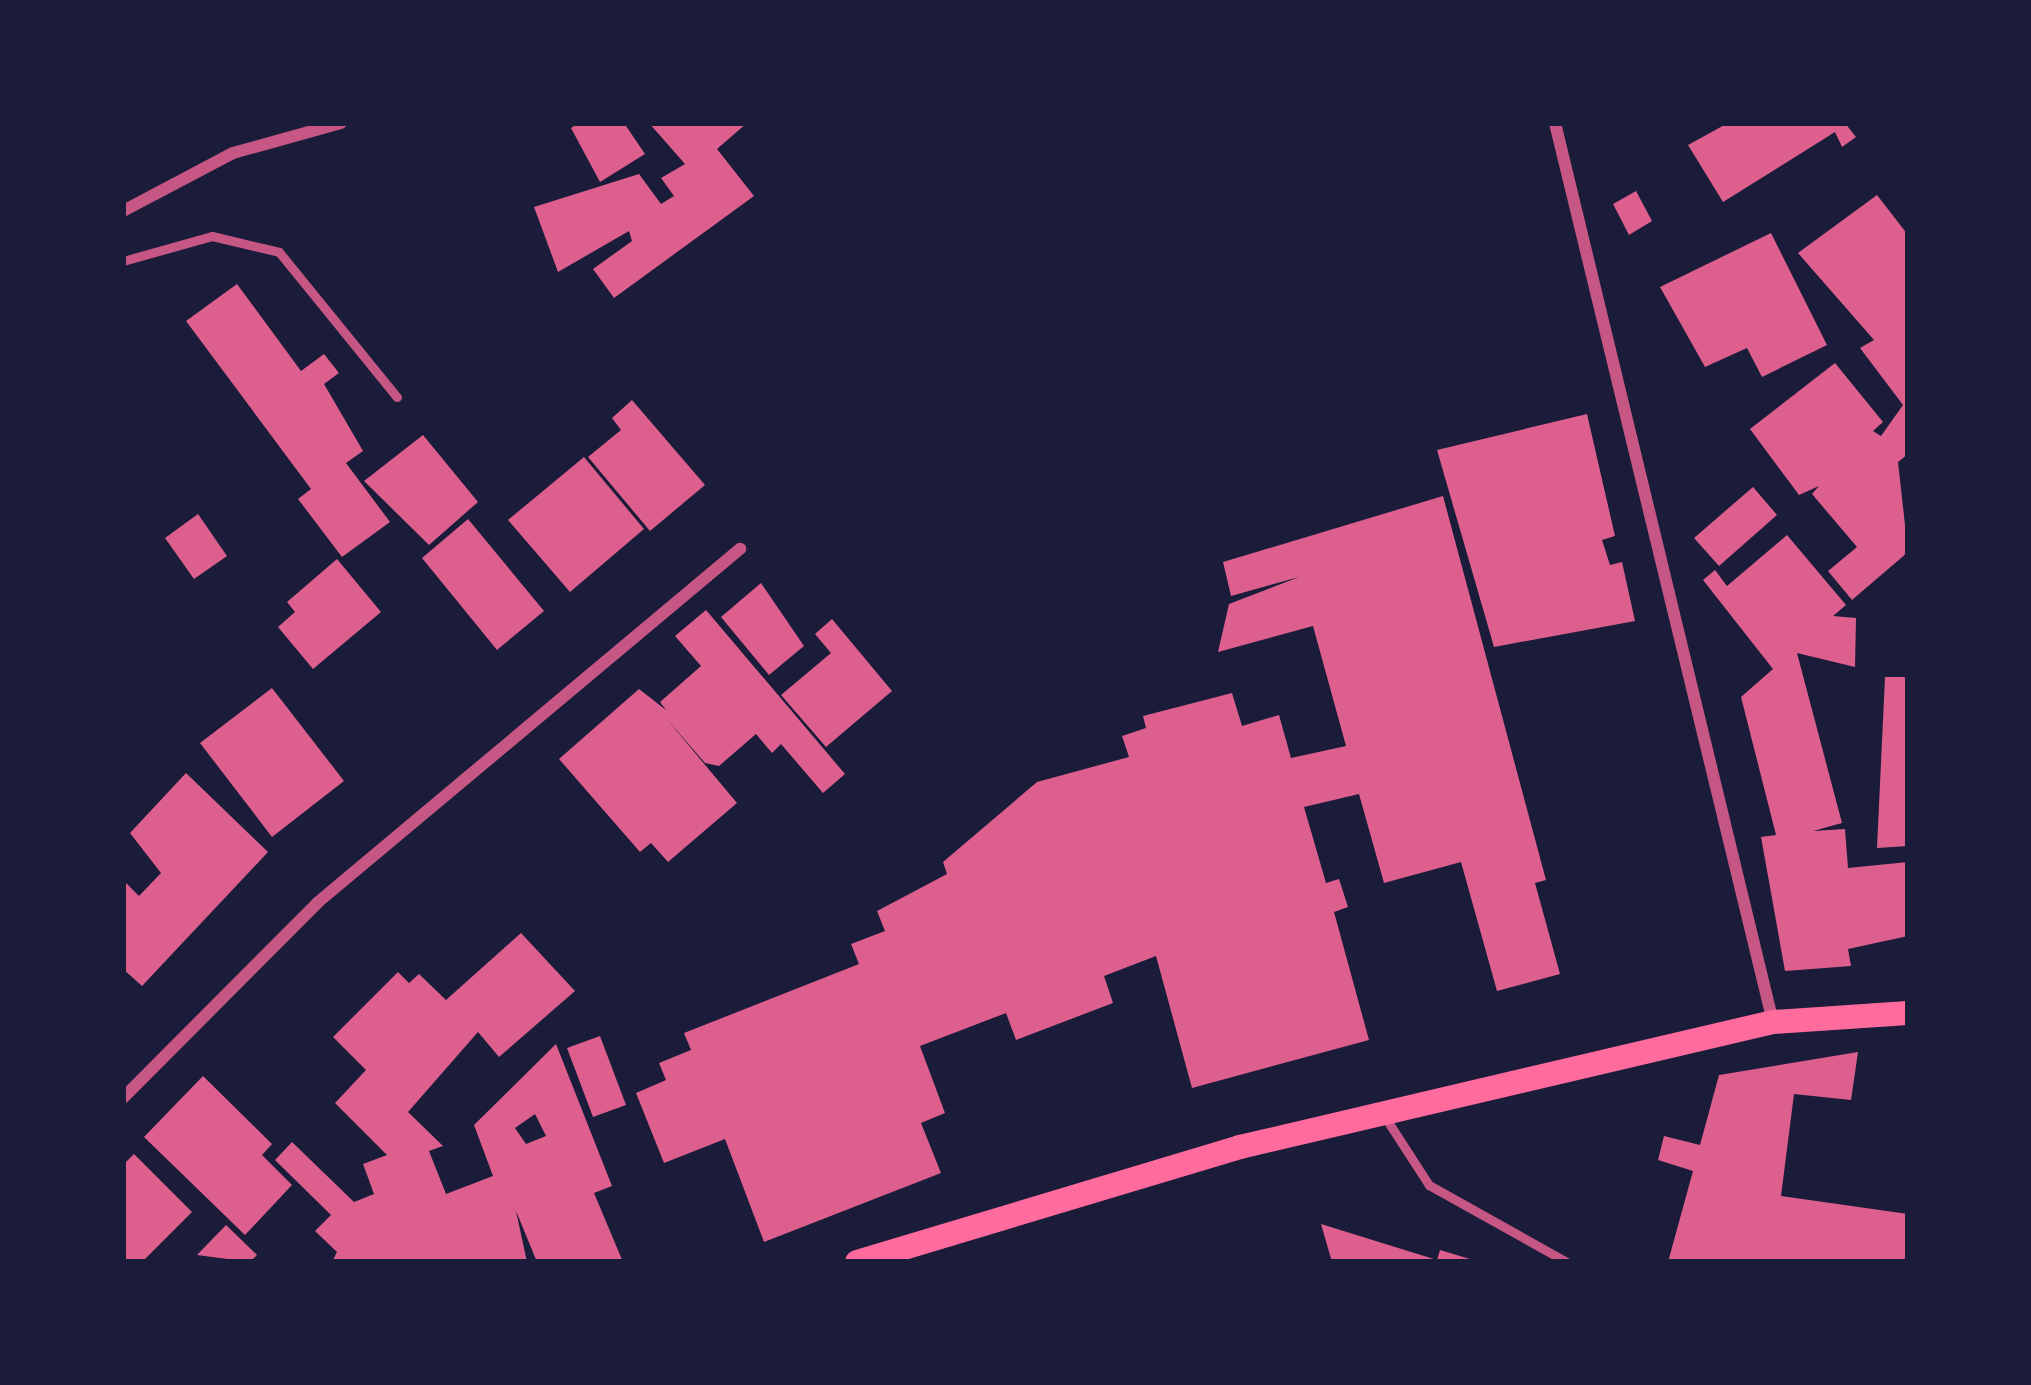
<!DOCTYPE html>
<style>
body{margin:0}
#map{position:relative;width:2031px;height:1385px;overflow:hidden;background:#1b1b3a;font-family:Quicksand,sans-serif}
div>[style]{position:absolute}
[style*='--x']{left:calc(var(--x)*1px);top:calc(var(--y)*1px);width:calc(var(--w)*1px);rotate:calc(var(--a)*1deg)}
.building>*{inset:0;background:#dd5f8e}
.service>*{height:9px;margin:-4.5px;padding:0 4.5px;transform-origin:4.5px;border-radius:4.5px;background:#c65784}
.minor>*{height:12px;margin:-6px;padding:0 6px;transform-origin:6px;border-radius:6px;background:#c65784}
.secondary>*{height:24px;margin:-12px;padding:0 12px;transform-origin:12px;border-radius:12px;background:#ff6b9d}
span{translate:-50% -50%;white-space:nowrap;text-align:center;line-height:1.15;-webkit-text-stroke:9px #1b1b3a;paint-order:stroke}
.frame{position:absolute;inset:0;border:126px solid #1b1b3a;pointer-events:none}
</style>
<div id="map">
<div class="building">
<div style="clip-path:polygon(579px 123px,624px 123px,645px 154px,600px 182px,571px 128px)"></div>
<div style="clip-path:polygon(649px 123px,747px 123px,717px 149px,754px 196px,614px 298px,593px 269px,632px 241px,629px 231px,558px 272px,534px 207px,639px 174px,661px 204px,674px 196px,661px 178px,685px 164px)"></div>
<div style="clip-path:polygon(1728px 123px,1845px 123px,1856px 137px,1842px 147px,1835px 132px,1723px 202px,1688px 145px)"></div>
<div style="clip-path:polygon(1636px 191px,1652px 221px,1629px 235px,1613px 204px)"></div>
<div style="clip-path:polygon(1877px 195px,1908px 235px,1908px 454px,1898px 462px,1908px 552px,1852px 600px,1828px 571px,1857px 547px,1812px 494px,1819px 486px,1799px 495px,1750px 429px,1835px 363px,1883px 422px,1873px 431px,1881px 436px,1903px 405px,1860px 348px,1874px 340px,1798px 253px)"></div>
<div style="clip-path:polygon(1771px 233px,1827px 345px,1762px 377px,1747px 348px,1705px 367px,1660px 287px)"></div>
<div style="clip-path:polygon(237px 284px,301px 371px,324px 354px,339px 373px,324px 384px,363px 451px,346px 463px,390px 522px,342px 557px,298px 499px,311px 489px,186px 321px)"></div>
<div style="clip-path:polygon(632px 400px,705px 485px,650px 531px,588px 457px,621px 430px,612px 418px)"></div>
<div style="clip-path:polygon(1587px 414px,1615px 536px,1602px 540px,1610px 565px,1622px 562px,1635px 621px,1494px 647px,1437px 450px)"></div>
<div style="clip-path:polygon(423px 435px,478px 502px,429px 545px,364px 481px)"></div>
<div style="clip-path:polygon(584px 457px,644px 529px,570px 592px,508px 520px)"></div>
<div style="clip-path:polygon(1753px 487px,1777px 515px,1719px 566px,1694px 538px)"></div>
<div style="clip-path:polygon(1443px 496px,1546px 880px,1535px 883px,1560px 974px,1497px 991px,1461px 862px,1384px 883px,1359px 794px,1304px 807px,1326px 883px,1339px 879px,1348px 907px,1334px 912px,1369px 1040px,1192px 1088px,1156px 956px,1104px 976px,1113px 1003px,1016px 1040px,1006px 1013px,920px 1046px,945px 1113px,921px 1123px,941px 1173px,764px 1242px,725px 1139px,664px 1163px,636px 1093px,666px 1080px,659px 1063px,691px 1050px,684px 1033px,859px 964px,851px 944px,885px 931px,877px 911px,947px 874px,943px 862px,1037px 782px,1129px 757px,1122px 736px,1146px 728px,1143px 716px,1232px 693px,1242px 726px,1279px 715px,1291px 758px,1346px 746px,1313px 626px,1218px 652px,1229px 604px,1299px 577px,1231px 596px,1223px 562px)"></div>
<div style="clip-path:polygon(198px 514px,227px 556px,194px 579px,165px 538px)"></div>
<div style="clip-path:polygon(468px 519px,544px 611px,497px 650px,422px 558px)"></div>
<div style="clip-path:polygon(1787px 535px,1846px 605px,1833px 616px,1856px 618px,1855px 667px,1797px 653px,1842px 823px,1813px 831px,1845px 829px,1848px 868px,1908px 862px,1908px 936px,1848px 949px,1851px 966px,1785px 971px,1761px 837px,1776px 835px,1741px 697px,1773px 669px,1703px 580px,1715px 570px,1727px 586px)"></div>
<div style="clip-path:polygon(337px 559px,381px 612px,313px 669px,278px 627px,295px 612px,287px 602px)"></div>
<div style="clip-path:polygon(761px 583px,804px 646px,769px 675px,721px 617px)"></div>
<div style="clip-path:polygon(706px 610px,845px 774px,823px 793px,781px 744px,772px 753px,756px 734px,719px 766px,705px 763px,665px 717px,737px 803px,668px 862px,651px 843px,640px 852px,559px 759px,639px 689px,666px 710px,660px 702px,701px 666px,675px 636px)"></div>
<div style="clip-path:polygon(832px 619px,892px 691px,826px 747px,781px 695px,831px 653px,815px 634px)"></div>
<div style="clip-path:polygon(1885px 677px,1908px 677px,1908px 846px,1877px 848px)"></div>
<div style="clip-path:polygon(272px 688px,344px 781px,272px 837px,200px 743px)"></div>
<div style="clip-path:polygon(186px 773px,268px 852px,142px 986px,123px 969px,123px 880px,139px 896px,161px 873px,130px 833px)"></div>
<div style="clip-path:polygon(evenodd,521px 933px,575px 991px,499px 1057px,478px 1032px,408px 1112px,443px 1146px,429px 1151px,446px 1194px,493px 1176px,474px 1125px,556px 1044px,612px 1186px,594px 1193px,623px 1262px,537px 1262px,516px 1211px,527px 1262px,332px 1262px,337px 1252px,315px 1231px,331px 1215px,275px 1160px,292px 1142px,354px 1202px,374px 1194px,363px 1164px,387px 1155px,335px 1103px,366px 1070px,333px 1037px,398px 972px,409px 983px,419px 974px,446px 1000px,521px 933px,535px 1114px,546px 1136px,526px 1144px,515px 1128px,535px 1114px)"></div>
<div style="clip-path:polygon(600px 1036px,626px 1105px,593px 1117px,567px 1048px)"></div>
<div style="clip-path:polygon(1858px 1052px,1851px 1100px,1794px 1094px,1781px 1196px,1908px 1214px,1908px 1262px,1668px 1262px,1693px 1171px,1658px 1160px,1664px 1136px,1700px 1145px,1719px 1075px)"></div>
<div style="clip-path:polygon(203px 1076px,272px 1144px,262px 1155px,292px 1185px,245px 1235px,144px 1137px)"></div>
<div style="clip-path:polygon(134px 1154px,192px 1212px,142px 1262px,125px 1262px,123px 1165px)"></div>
<div style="clip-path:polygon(1321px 1224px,1437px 1260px,1440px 1250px,1480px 1262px,1332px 1262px)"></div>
<div style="clip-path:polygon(226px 1225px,257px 1255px,250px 1262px,197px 1255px)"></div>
</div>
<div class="service">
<div style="--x:123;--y:261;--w:92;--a:-15.7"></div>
<div style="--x:212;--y:236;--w:69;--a:13.4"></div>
<div style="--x:279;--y:252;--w:187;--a:50.9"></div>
<div style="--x:1383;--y:1114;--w:85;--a:57.1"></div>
<div style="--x:1429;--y:1185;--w:158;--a:29.2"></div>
</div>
<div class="minor">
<div style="--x:1555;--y:123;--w:925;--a:76.37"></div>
<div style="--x:123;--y:211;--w:124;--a:-27.8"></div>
<div style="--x:233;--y:153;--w:112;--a:-15.5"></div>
<div style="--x:123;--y:1098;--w:275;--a:-45.1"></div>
<div style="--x:317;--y:903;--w:552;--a:-39.93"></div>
</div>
<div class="secondary">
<div style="--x:857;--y:1262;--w:400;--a:-16.7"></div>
<div style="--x:1240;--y:1147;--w:547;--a:-13.2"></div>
<div style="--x:1773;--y:1022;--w:135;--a:-3.8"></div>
</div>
<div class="frame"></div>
</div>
